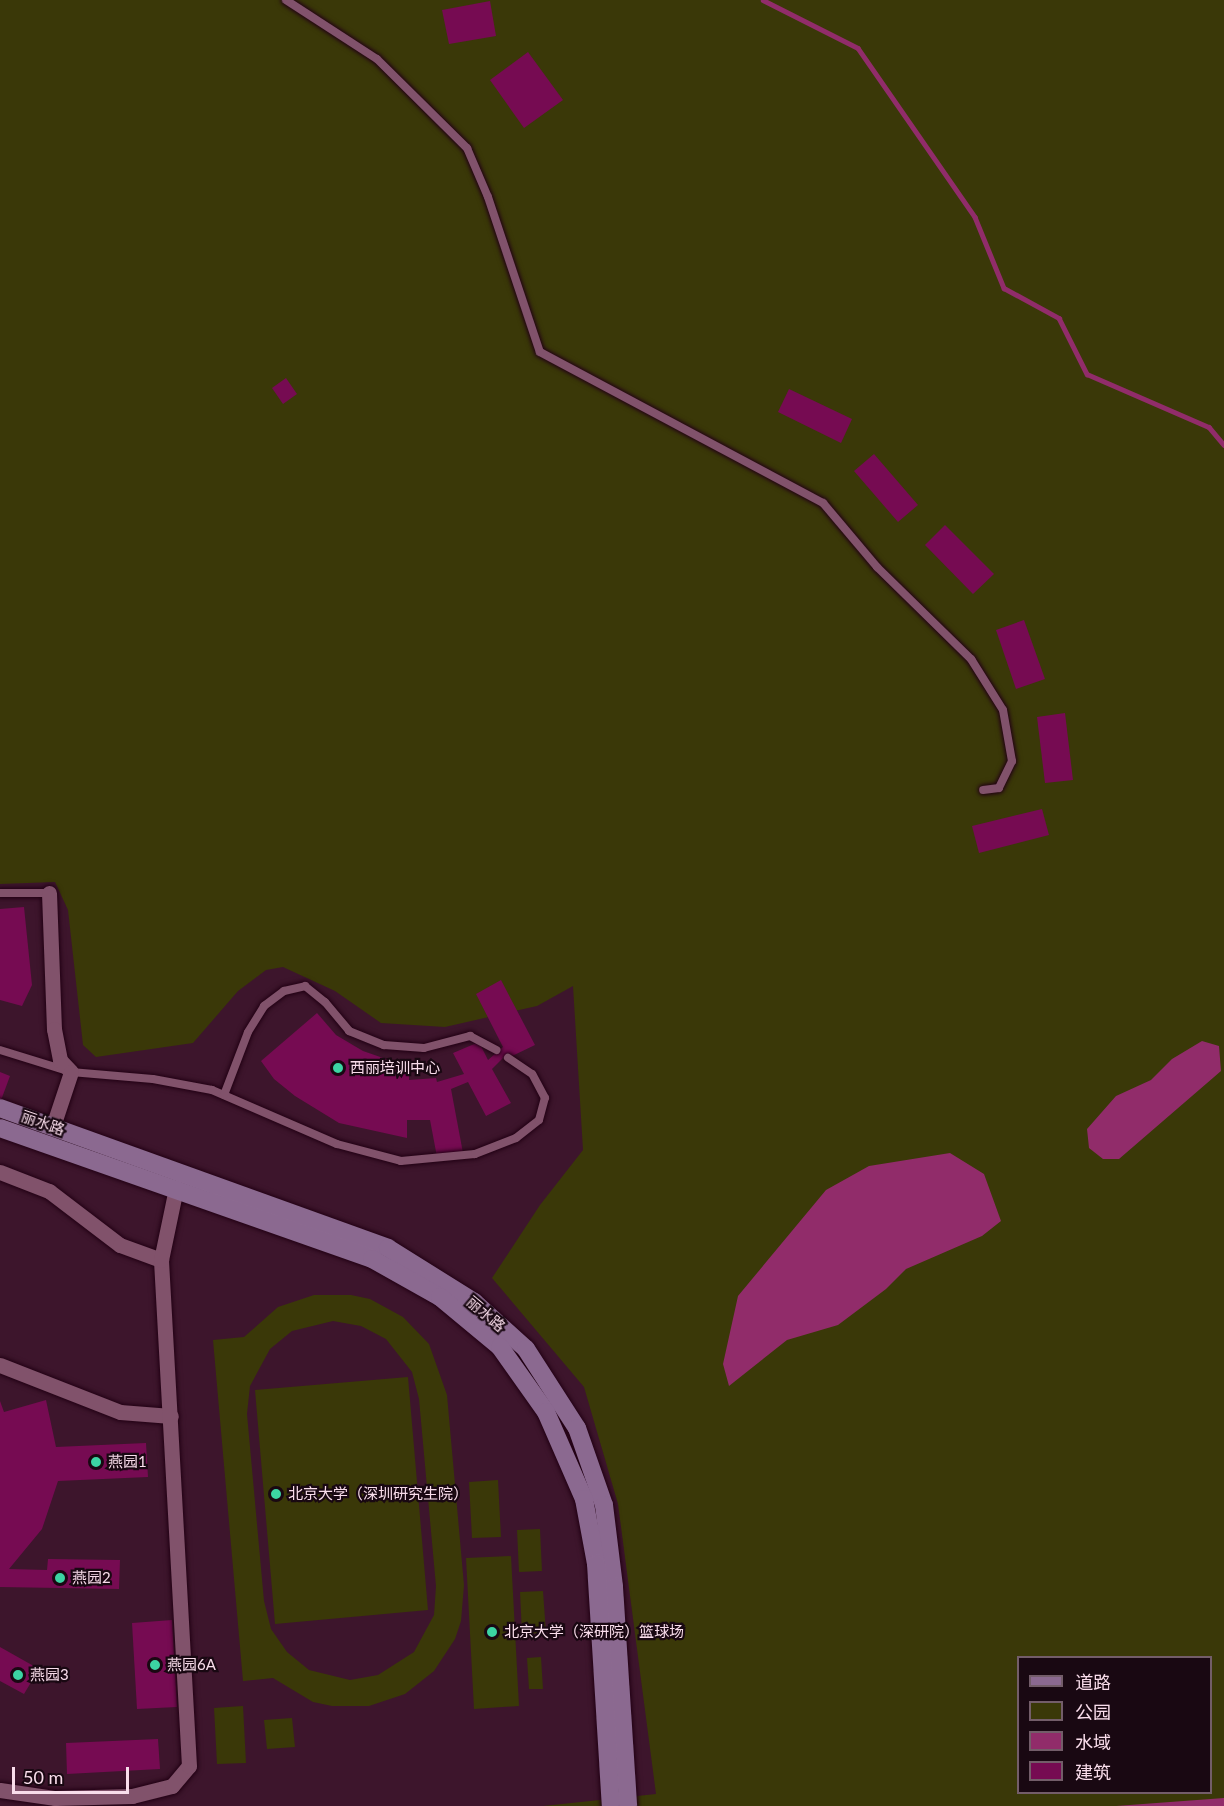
<!DOCTYPE html>
<meta charset="utf-8">
<style>
body{margin:0}
#map{position:relative;width:1224px;height:1806px;overflow:hidden;background:#3d152c;font-family:Lato,"Noto Sans SC",sans-serif}
div>[style]{position:absolute}
[style*='--x']{left:calc(var(--x)*1px);top:calc(var(--y)*1px);width:calc(var(--w)*1px);rotate:calc(var(--a)*1deg)}
.green>*{inset:0;background:#3a3808}
.water>*{inset:0;background:#912c6a}
.stream>*{height:4.5px;margin:-2.25px;padding:0 2.25px;transform-origin:2.25px;border-radius:2.25px;background:#912c6a}
.building>*{inset:0;background:#760b52}
.roads{filter:drop-shadow(0 0 2px #220014) drop-shadow(0 0 2px #220014)}
.lane>*{height:8px;margin:-4px;padding:0 4px;transform-origin:4px;border-radius:4px;background:#81526b}
.street>*{height:15px;margin:-7.5px;padding:0 7.5px;transform-origin:7.5px;border-radius:7.5px;background:#81526b}
.secondary>*{height:18px;margin:-9px;padding:0 9px;transform-origin:9px;border-radius:9px;background:#8b6990}
.dots>*{width:16px;height:16px;translate:-50% -50%;box-sizing:border-box;border:3px solid #190812;border-radius:50%}
span{translate:-50% -50%;white-space:nowrap;text-align:center;line-height:1.15;-webkit-text-stroke:4.5px #190812;paint-order:stroke}
.poi-label{font-size:15px;color:#f9ddeb}
.left{translate:0 -50%;text-align:left}
.street-label{font-size:15px;color:#f9ddeb}
.legend{position:absolute;left:1017px;top:1656px;width:195px;height:138px;box-sizing:border-box;background:#190812;border:2px solid #735d69;margin:0;padding:8px 10px;list-style:none;font-size:18px;color:#f9ddeb}
.legend li{display:flex;align-items:center;gap:12px;height:30px}
.legend b{width:30px;border:2px solid #735d69}
.scale{position:absolute;left:12px;top:1767px;width:117px;height:27px;box-sizing:border-box;border:3px solid #f9ddeb;border-top:0;padding-left:8px;font-size:18px;line-height:21px;white-space:nowrap;color:#f9ddeb;-webkit-text-stroke:4px #190812;paint-order:stroke}
</style>
<div id="map">
<div class="green">
<div style="clip-path:polygon(evenodd,0 0,1224px 0,1224px 1806px,543px 1806px,656px 1794px,618px 1504px,584px 1387px,492px 1278px,540px 1205px,583px 1150px,573px 986px,537px 1006px,445px 1027px,381px 1023px,335px 991px,283px 967px,266px 970px,238px 991px,193px 1043px,96px 1057px,83px 1045px,68px 910px,55px 882px,0 884px,0 0,1018px 1658px,1210px 1658px,1210px 1792px,1018px 1792px,1018px 1658px)"></div>
<div style="clip-path:polygon(evenodd,314px 1295px,351px 1295px,370px 1299px,403px 1317px,429px 1344px,447px 1395px,464px 1585px,461px 1621px,455px 1639px,434px 1671px,405px 1694px,369px 1706px,332px 1706px,313px 1702px,273px 1678px,243px 1681px,213px 1340px,244px 1337px,278px 1307px,314px 1295px,333px 1321px,361px 1326px,386px 1339px,412px 1372px,419px 1399px,436px 1586px,434px 1615px,414px 1652px,378px 1675px,350px 1680px,309px 1670px,287px 1652px,271px 1629px,264px 1601px,247px 1414px,250px 1386px,270px 1349px,292px 1331px,333px 1321px)"></div>
<div style="clip-path:polygon(408px 1377px,428px 1610px,275px 1624px,255px 1390px)"></div>
<div style="clip-path:polygon(498px 1480px,501px 1537px,472px 1538px,469px 1482px)"></div>
<div style="clip-path:polygon(540px 1529px,542px 1571px,519px 1572px,517px 1530px)"></div>
<div style="clip-path:polygon(511px 1556px,519px 1706px,474px 1709px,466px 1558px)"></div>
<div style="clip-path:polygon(543px 1591px,546px 1633px,522px 1634px,520px 1592px)"></div>
<div style="clip-path:polygon(541px 1657px,543px 1689px,529px 1689px,527px 1658px)"></div>
<div style="clip-path:polygon(243px 1706px,246px 1763px,217px 1764px,214px 1708px)"></div>
<div style="clip-path:polygon(292px 1718px,295px 1747px,267px 1749px,264px 1720px)"></div>
</div>
<div class="water">
<div style="clip-path:polygon(1202px 1041px,1219px 1046px,1221px 1071px,1119px 1159px,1103px 1159px,1089px 1148px,1087px 1129px,1116px 1096px,1151px 1080px,1172px 1059px)"></div>
<div style="clip-path:polygon(950px 1153px,984px 1174px,1001px 1221px,982px 1236px,906px 1269px,886px 1289px,838px 1325px,787px 1340px,729px 1386px,723px 1364px,738px 1296px,826px 1190px,869px 1166px)"></div>
<div style="clip-path:polygon(1224px 1798px,1224px 1806px,1116px 1806px)"></div>
</div>
<div class="stream">
<div style="--x:763;--y:0;--w:106;--a:26.8"></div>
<div style="--x:858;--y:48;--w:206;--a:55.3"></div>
<div style="--x:975;--y:217;--w:77;--a:67.8"></div>
<div style="--x:1004;--y:288;--w:63;--a:28.6"></div>
<div style="--x:1059;--y:318;--w:63;--a:63.4"></div>
<div style="--x:1087;--y:374;--w:133;--a:23.5"></div>
<div style="--x:1209;--y:427;--w:23;--a:50"></div>
</div>
<div class="building">
<div style="clip-path:polygon(490px 1px,496px 36px,449px 44px,442px 10px)"></div>
<div style="clip-path:polygon(528px 52px,563px 100px,524px 128px,490px 80px)"></div>
<div style="clip-path:polygon(286px 378px,297px 394px,283px 404px,272px 388px)"></div>
<div style="clip-path:polygon(789px 389px,852px 419px,841px 443px,778px 412px)"></div>
<div style="clip-path:polygon(874px 454px,918px 505px,898px 522px,854px 471px)"></div>
<div style="clip-path:polygon(945px 525px,994px 574px,973px 594px,925px 545px)"></div>
<div style="clip-path:polygon(1024px 620px,1045px 679px,1016px 689px,996px 630px)"></div>
<div style="clip-path:polygon(1065px 713px,1073px 780px,1045px 783px,1037px 717px)"></div>
<div style="clip-path:polygon(1042px 809px,1049px 835px,979px 853px,972px 826px)"></div>
<div style="clip-path:polygon(24px 907px,32px 985px,22px 1006px,0 1000px,0 909px)"></div>
<div style="clip-path:polygon(501px 980px,535px 1045px,510px 1057px,508px 1053px,492px 1069px,511px 1103px,486px 1116px,468px 1082px,451px 1089px,463px 1153px,437px 1157px,430px 1120px,407px 1120px,407px 1138px,339px 1123px,295px 1096px,274px 1079px,261px 1061px,317px 1013px,336px 1035px,363px 1051px,409px 1067px,409px 1080px,436px 1078px,437px 1082px,464px 1074px,453px 1053px,479px 1042px,488px 1060px,503px 1047px,476px 994px)"></div>
<div style="clip-path:polygon(0 1072px,10px 1076px,0 1103px)"></div>
<div style="clip-path:polygon(46px 1400px,56px 1447px,146px 1443px,148px 1477px,58px 1481px,42px 1529px,9px 1569px,47px 1570px,48px 1559px,120px 1560px,119px 1589px,0 1587px,0 1401px,4px 1412px)"></div>
<div style="clip-path:polygon(172px 1620px,177px 1707px,137px 1709px,132px 1623px)"></div>
<div style="clip-path:polygon(0 1647px,39px 1669px,24px 1694px,0 1681px)"></div>
<div style="clip-path:polygon(158px 1739px,160px 1769px,67px 1774px,66px 1743px)"></div>
</div>
<div class="roads">
<div class="lane">
<div style="--x:286;--y:0;--w:108;--a:33"></div>
<div style="--x:377;--y:59;--w:127;--a:44.7"></div>
<div style="--x:467;--y:148;--w:53;--a:66.8"></div>
<div style="--x:488;--y:197;--w:163;--a:71.5"></div>
<div style="--x:540;--y:352;--w:321;--a:28.1"></div>
<div style="--x:823;--y:503;--w:84;--a:49.8"></div>
<div style="--x:877;--y:567;--w:132;--a:44.4"></div>
<div style="--x:971;--y:659;--w:60;--a:57.9"></div>
<div style="--x:1003;--y:710;--w:52;--a:80"></div>
<div style="--x:1012;--y:761;--w:30;--a:116"></div>
<div style="--x:999;--y:788;--w:16;--a:173"></div>
<div style="--x:0;--y:893;--w:49;--a:0"></div>
<div style="--x:0;--y:1050;--w:74;--a:17.2"></div>
<div style="--x:71;--y:1072;--w:82;--a:4.9"></div>
<div style="--x:153;--y:1079;--w:60;--a:10.6"></div>
<div style="--x:212;--y:1090;--w:136;--a:23.4"></div>
<div style="--x:337;--y:1144;--w:66;--a:14.9"></div>
<div style="--x:401;--y:1161;--w:74;--a:-5.4"></div>
<div style="--x:475;--y:1154;--w:44;--a:-21.3"></div>
<div style="--x:516;--y:1138;--w:29;--a:-38"></div>
<div style="--x:539;--y:1120;--w:23;--a:-75"></div>
<div style="--x:545;--y:1098;--w:27;--a:-118"></div>
<div style="--x:532;--y:1074;--w:29;--a:-146"></div>
<div style="--x:224;--y:1095;--w:67;--a:-69.1"></div>
<div style="--x:248;--y:1032;--w:31;--a:-58"></div>
<div style="--x:264;--y:1006;--w:25;--a:-37"></div>
<div style="--x:284;--y:991;--w:22;--a:-13"></div>
<div style="--x:305;--y:986;--w:26;--a:39"></div>
<div style="--x:325;--y:1002;--w:38;--a:50"></div>
<div style="--x:349;--y:1031;--w:38;--a:22"></div>
<div style="--x:384;--y:1045;--w:40;--a:4.3"></div>
<div style="--x:424;--y:1048;--w:48;--a:-14.6"></div>
<div style="--x:470;--y:1036;--w:30;--a:28"></div>
</div>
<div class="street">
<div style="--x:49;--y:893;--w:136;--a:87.9"></div>
<div style="--x:54;--y:1029;--w:32;--a:79"></div>
<div style="--x:60;--y:1060;--w:16;--a:47"></div>
<div style="--x:71;--y:1072;--w:57;--a:108.4"></div>
<div style="--x:0;--y:1172;--w:53;--a:21.2"></div>
<div style="--x:49;--y:1191;--w:89;--a:37.3"></div>
<div style="--x:120;--y:1245;--w:44;--a:20.1"></div>
<div style="--x:0;--y:1365;--w:129;--a:21.4"></div>
<div style="--x:120;--y:1412;--w:51;--a:4.5"></div>
<div style="--x:0;--y:1790;--w:56;--a:8.3"></div>
<div style="--x:55;--y:1798;--w:77;--a:-1.5"></div>
<div style="--x:132;--y:1796;--w:41;--a:-14"></div>
<div style="--x:172;--y:1786;--w:26;--a:-50"></div>
<div style="--x:189;--y:1766;--w:507;--a:-93.17"></div>
<div style="--x:161;--y:1260;--w:74;--a:-78.2"></div>
</div>
<div class="secondary">
<div style="--x:0;--y:1108;--w:412;--a:19.8"></div>
<div style="--x:388;--y:1248;--w:102;--a:32.1"></div>
<div style="--x:474;--y:1302;--w:70;--a:42.1"></div>
<div style="--x:526;--y:1349;--w:94;--a:57.2"></div>
<div style="--x:577;--y:1428;--w:82;--a:70.7"></div>
<div style="--x:604;--y:1505;--w:83;--a:83"></div>
<div style="--x:614;--y:1587;--w:219;--a:86.3"></div>
<div style="--x:0;--y:1128;--w:394;--a:19.4"></div>
<div style="--x:372;--y:1259;--w:78;--a:29.2"></div>
<div style="--x:440;--y:1297;--w:78;--a:39.8"></div>
<div style="--x:500;--y:1347;--w:80;--a:54.7"></div>
<div style="--x:546;--y:1412;--w:95;--a:66.4"></div>
<div style="--x:584;--y:1499;--w:66;--a:79.5"></div>
<div style="--x:596;--y:1564;--w:242;--a:86.5"></div>
</div>
</div>
<div class="dots">
<div style="left:338px;top:1068px;background:#3cd4a3"></div>
<div style="left:96px;top:1462px;background:#3cd4a3"></div>
<div style="left:276px;top:1494px;background:#3cd4a3"></div>
<div style="left:60px;top:1578px;background:#3cd4a3"></div>
<div style="left:492px;top:1632px;background:#3cd4a3"></div>
<div style="left:155px;top:1665px;background:#3cd4a3"></div>
<div style="left:18px;top:1675px;background:#3cd4a3"></div>
</div>
<div class="poi-label">
<span class="left" style="left:350px;top:1068px">西丽培训中心</span>
<span class="left" style="left:108px;top:1462px">燕园1</span>
<span class="left" style="left:288px;top:1494px">北京大学（深圳研究生院）</span>
<span class="left" style="left:72px;top:1578px">燕园2</span>
<span class="left" style="left:504px;top:1632px">北京大学（深研院）篮球场</span>
<span class="left" style="left:167px;top:1665px">燕园6A</span>
<span class="left" style="left:30px;top:1675px">燕园3</span>
</div>
<div class="street-label">
<span style="left:43px;top:1123px;rotate:19deg">丽水路</span>
<span style="left:486px;top:1314px;rotate:40deg">丽水路</span>
</div>
<ul class="legend">
<li><b style="height:8px;background:#8b6990"></b>道路</li>
<li><b style="height:16px;background:#3a3808"></b>公园</li>
<li><b style="height:16px;background:#912c6a"></b>水域</li>
<li><b style="height:16px;background:#760b52"></b>建筑</li>
</ul>
<div class="scale">50 m</div>
</div>
